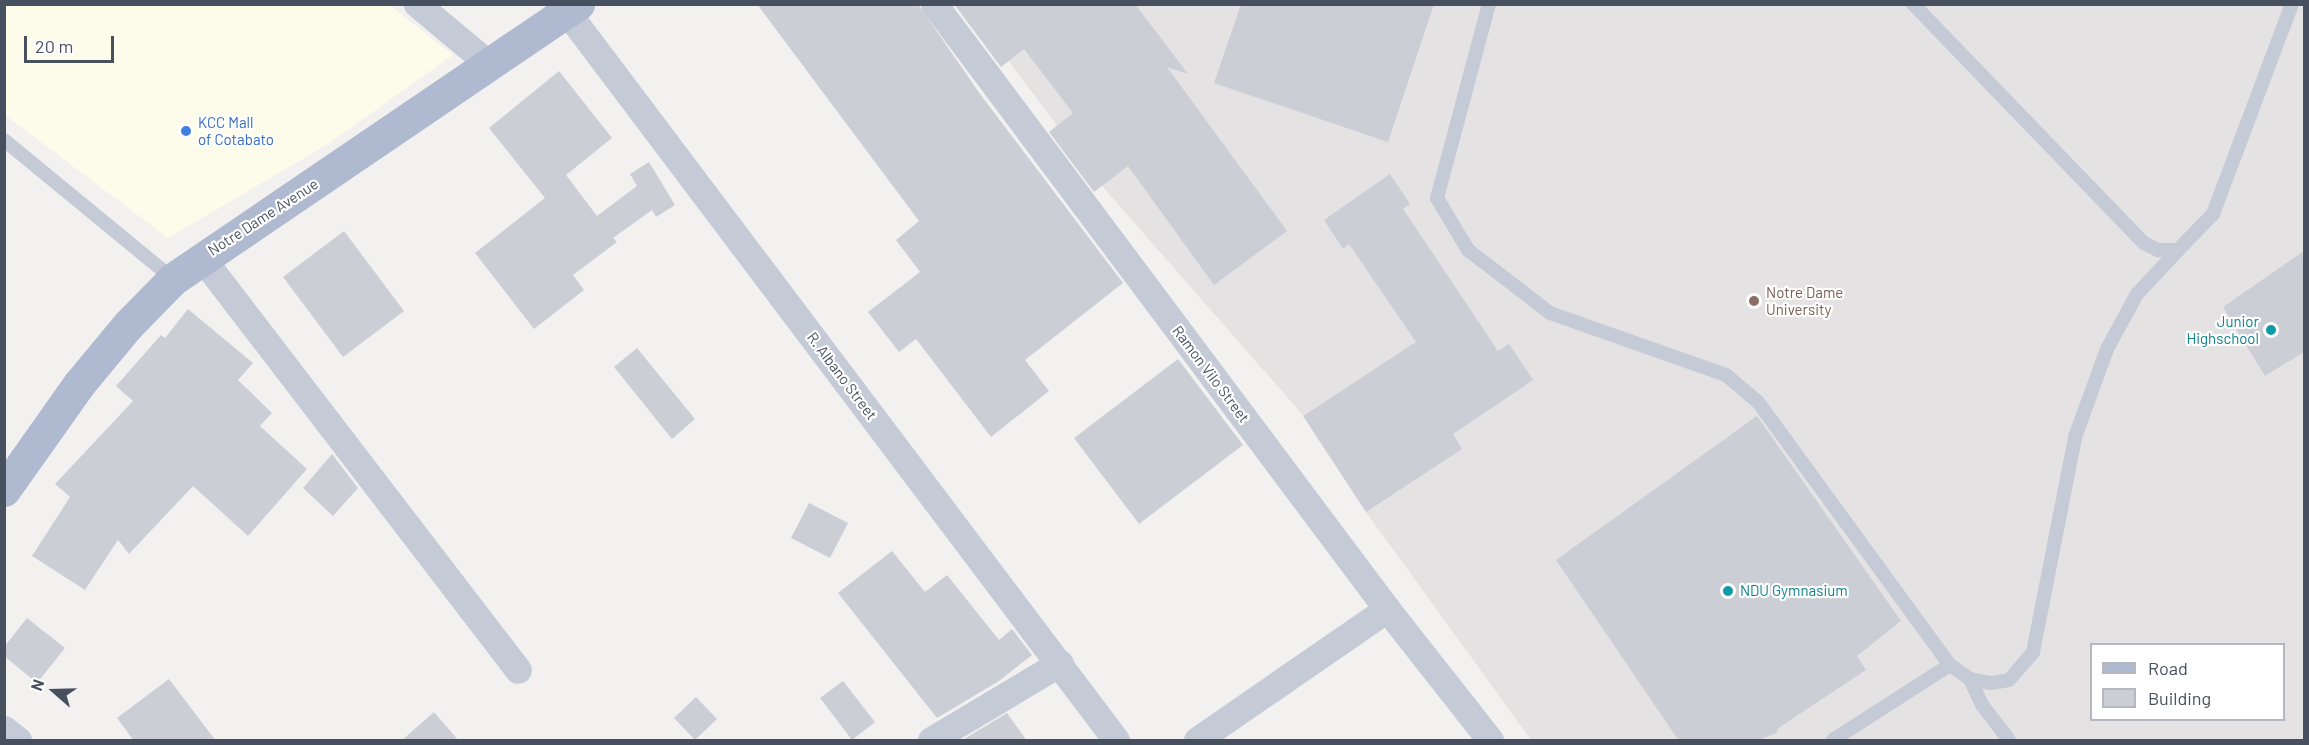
<!DOCTYPE html>
<style>
body{margin:0}
#map{position:relative;width:2309px;height:745px;overflow:hidden;background:#f3f1f0;font-family:Barlow,sans-serif}
div>[style]{position:absolute}
[style*='--x']{left:calc(var(--x)*1px);top:calc(var(--y)*1px);width:calc(var(--w)*1px);rotate:calc(var(--a)*1deg)}
.commercial>*{inset:0;background:#fdfbea}
.education>*{inset:0;background:#e4e2e2}
.building>*{inset:0;background:#ccced6}
.lane>*{height:14px;margin:-7px;padding:0 7px;transform-origin:7px;border-radius:7px;background:#c4cad6}
.street>*{height:27px;margin:-13.5px;padding:0 13.5px;transform-origin:13.5px;border-radius:13.5px;background:#c4cad6}
.primary>*{height:33px;margin:-16.5px;padding:0 16.5px;transform-origin:16.5px;border-radius:16.5px;background:#afbad0}
.dots>*{width:16px;height:16px;translate:-50% -50%;box-sizing:border-box;border:3px solid #fff;border-radius:50%}
span{translate:-50% -50%;white-space:nowrap;text-align:center;line-height:1.15;-webkit-text-stroke:4.5px #fff;paint-order:stroke}
.shop-label{font-size:15px;color:#366cbe}
.left{translate:0 -50%;text-align:left}
.street-label{font-size:15px;color:#47505f}
.education-label{font-size:15px;color:#785e54}
.culture-label{font-size:15px;color:#0d838f}
.right{translate:-100% -50%;text-align:right}
.frame{position:absolute;inset:0;border:6px solid #47505f;pointer-events:none}
.legend{position:absolute;left:2090px;top:643px;width:195px;height:78px;box-sizing:border-box;background:#fff;border:2px solid #b5b9bf;margin:0;padding:8px 10px;list-style:none;font-size:18px;color:#47505f}
.legend li{display:flex;align-items:center;gap:12px;height:30px}
.legend b{width:30px;border:2px solid #b5b9bf}
.north{position:absolute;left:24px;top:661px;width:60px;height:60px;-webkit-text-stroke:4px #fff;paint-order:stroke;rotate:290deg;font-size:16px;font-weight:700;line-height:24px;text-align:center;color:#47505f}
.north::after{content:'';display:block;margin:auto;width:21px;height:27px;background:#47505f;clip-path:polygon(50% 0,100% 100%,50% 72%,0 100%)}
.scale{position:absolute;left:24px;top:36px;width:90px;height:27px;box-sizing:border-box;border:3px solid #47505f;border-top:0;padding-left:8px;font-size:18px;line-height:21px;white-space:nowrap;color:#47505f;-webkit-text-stroke:4px #fff;paint-order:stroke}
</style>
<div id="map">
<div class="commercial">
<div style="clip-path:polygon(4px 5px,389px 5px,453px 55px,325px 146px,168px 238px,5px 115px)"></div>
</div>
<div class="education">
<div style="clip-path:polygon(evenodd,967px 5px,2304px 5px,2304px 740px,1531px 740px,1366px 512px,1303px 415px,1102px 186px,967px 5px,2092px 644px,2284px 644px,2284px 720px,2092px 720px,2092px 644px)"></div>
</div>
<div class="building">
<div style="clip-path:polygon(757px 4px,918px 4px,980px 94px,1123px 283px,1025px 360px,1049px 391px,991px 437px,916px 339px,899px 352px,868px 312px,920px 272px,896px 240px,919px 221px)"></div>
<div style="clip-path:polygon(954px 4px,1135px 4px,1188px 74px,1167px 67px,1287px 231px,1214px 285px,1128px 166px,1094px 192px,1049px 132px,1073px 113px,1024px 49px,1001px 67px)"></div>
<div style="clip-path:polygon(1241px 4px,1434px 4px,1388px 142px,1214px 83px)"></div>
<div style="clip-path:polygon(559px 71px,612px 138px,566px 175px,597px 216px,637px 186px,630px 174px,649px 162px,675px 205px,656px 217px,652px 210px,613px 238px,617px 242px,573px 275px,584px 290px,534px 329px,475px 253px,545px 198px,489px 128px)"></div>
<div style="clip-path:polygon(1390px 174px,1410px 204px,1403px 209px,1498px 351px,1509px 344px,1533px 380px,1453px 434px,1462px 449px,1366px 512px,1303px 416px,1416px 342px,1349px 244px,1343px 249px,1324px 220px)"></div>
<div style="clip-path:polygon(344px 231px,404px 311px,343px 357px,283px 277px)"></div>
<div style="clip-path:polygon(2304px 251px,2304px 352px,2265px 376px,2223px 307px)"></div>
<div style="clip-path:polygon(188px 309px,253px 363px,238px 380px,272px 413px,260px 426px,307px 469px,248px 536px,193px 486px,129px 554px,118px 540px,85px 590px,32px 556px,70px 497px,55px 484px,133px 401px,116px 386px,161px 335px,165px 338px)"></div>
<div style="clip-path:polygon(637px 348px,695px 419px,672px 439px,614px 367px)"></div>
<div style="clip-path:polygon(1178px 359px,1243px 445px,1139px 524px,1074px 438px)"></div>
<div style="clip-path:polygon(1757px 416px,1901px 621px,1857px 656px,1866px 670px,1777px 729px,1778px 732px,1757px 741px,1679px 741px,1556px 560px)"></div>
<div style="clip-path:polygon(332px 454px,358px 488px,333px 516px,303px 488px)"></div>
<div style="clip-path:polygon(809px 503px,848px 523px,830px 558px,791px 538px)"></div>
<div style="clip-path:polygon(892px 551px,925px 592px,947px 575px,999px 640px,1012px 629px,1032px 655px,999px 681px,937px 718px,838px 593px)"></div>
<div style="clip-path:polygon(27px 618px,65px 648px,37px 683px,4px 656px,4px 647px)"></div>
<div style="clip-path:polygon(169px 679px,216px 741px,134px 741px,117px 718px)"></div>
<div style="clip-path:polygon(843px 681px,875px 722px,852px 740px,820px 698px)"></div>
<div style="clip-path:polygon(696px 697px,717px 719px,695px 740px,674px 718px)"></div>
<div style="clip-path:polygon(434px 712px,459px 741px,401px 741px)"></div>
<div style="clip-path:polygon(1007px 713px,1027px 741px,961px 741px)"></div>
</div>
<div class="lane">
<div style="--x:1489;--y:4;--w:201;--a:105"></div>
<div style="--x:1437;--y:198;--w:61;--a:59.2"></div>
<div style="--x:1468;--y:250;--w:103;--a:37.5"></div>
<div style="--x:1550;--y:313;--w:187;--a:19.4"></div>
<div style="--x:1726;--y:375;--w:42;--a:40.2"></div>
<div style="--x:1758;--y:402;--w:326;--a:53.9"></div>
<div style="--x:1913;--y:4;--w:332;--a:46"></div>
<div style="--x:2144;--y:243;--w:16;--a:27"></div>
<div style="--x:2158;--y:250;--w:20;--a:0"></div>
<div style="--x:2178;--y:250;--w:50;--a:-45.8"></div>
<div style="--x:2213;--y:214;--w:224;--a:-69.4"></div>
<div style="--x:4;--y:140;--w:219;--a:39.4"></div>
<div style="--x:1970;--y:679;--w:29;--a:65"></div>
<div style="--x:1982;--y:705;--w:44;--a:52.4"></div>
<div style="--x:1833;--y:740;--w:139;--a:-32.7"></div>
<div style="--x:1950;--y:665;--w:24;--a:35"></div>
<div style="--x:1970;--y:679;--w:21;--a:11"></div>
<div style="--x:1991;--y:683;--w:18;--a:-9"></div>
<div style="--x:2009;--y:680;--w:37;--a:-49"></div>
<div style="--x:2033;--y:652;--w:219;--a:-78.9"></div>
<div style="--x:2075;--y:437;--w:94;--a:-70"></div>
<div style="--x:2107;--y:349;--w:63;--a:-61.4"></div>
<div style="--x:2137;--y:294;--w:60;--a:-47"></div>
</div>
<div class="street">
<div style="--x:417;--y:4;--w:95;--a:39.9"></div>
<div style="--x:934;--y:4;--w:756;--a:53.18"></div>
<div style="--x:1387;--y:609;--w:167;--a:51.8"></div>
<div style="--x:567;--y:12;--w:912;--a:52.98"></div>
<div style="--x:202;--y:258;--w:519;--a:52.51"></div>
<div style="--x:4;--y:729;--w:18;--a:38"></div>
<div style="--x:931;--y:740;--w:150;--a:-30.8"></div>
<div style="--x:1197;--y:740;--w:231;--a:-34.6"></div>
</div>
<div class="primary">
<div style="--x:4;--y:490;--w:130;--a:-54.7"></div>
<div style="--x:79;--y:384;--w:77;--a:-50.3"></div>
<div style="--x:128;--y:325;--w:64;--a:-45.6"></div>
<div style="--x:173;--y:279;--w:490;--a:-34.2"></div>
</div>
<div class="dots">
<div style="left:186px;top:131px;background:#3f7fe0"></div>
<div style="left:1754px;top:301px;background:#8d6e63"></div>
<div style="left:2271px;top:330px;background:#0f9aa8"></div>
<div style="left:1728px;top:591px;background:#0f9aa8"></div>
</div>
<div class="shop-label">
<span class="left" style="left:198px;top:131px">KCC Mall<br>of Cotabato</span>
</div>
<div class="street-label">
<span style="left:263px;top:217px;rotate:-33deg">Notre Dame Avenue</span>
<span style="left:1211px;top:374px;rotate:53deg">Ramon Vilo Street</span>
<span style="left:842px;top:376px;rotate:53deg">R. Albano Street</span>
</div>
<div class="education-label">
<span class="left" style="left:1766px;top:301px">Notre Dame<br>University</span>
</div>
<div class="culture-label">
<span class="right" style="left:2259px;top:330px">Junior<br>Highschool</span>
<span class="left" style="left:1740px;top:591px">NDU Gymnasium</span>
</div>
<div class="frame"></div>
<ul class="legend">
<li><b style="height:8px;background:#afbad0"></b>Road</li>
<li><b style="height:16px;background:#ccced6"></b>Building</li>
</ul>
<div class="north">N</div>
<div class="scale">20 m</div>
</div>
